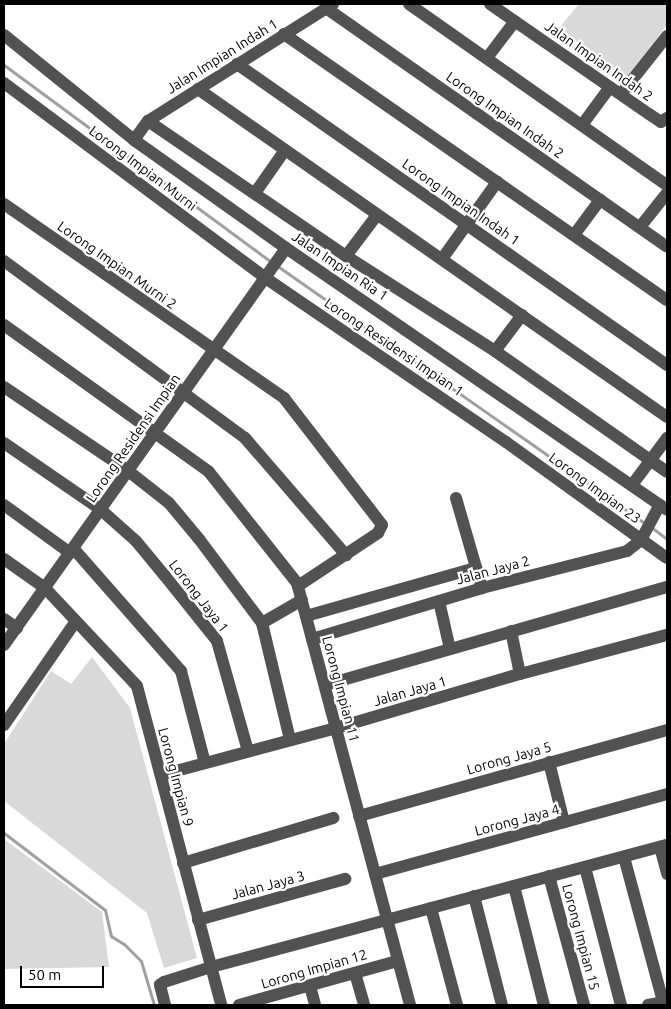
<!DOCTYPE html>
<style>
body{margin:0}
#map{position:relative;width:671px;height:1009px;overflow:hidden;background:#fff;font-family:Ubuntu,sans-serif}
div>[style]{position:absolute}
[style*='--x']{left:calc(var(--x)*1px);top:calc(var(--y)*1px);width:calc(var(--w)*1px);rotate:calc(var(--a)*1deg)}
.green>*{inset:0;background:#d9d9d9}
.stream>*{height:3px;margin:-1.5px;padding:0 1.5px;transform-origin:1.5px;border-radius:1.5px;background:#a0a0a0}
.minor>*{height:12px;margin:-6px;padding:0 6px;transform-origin:6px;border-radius:6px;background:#525252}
span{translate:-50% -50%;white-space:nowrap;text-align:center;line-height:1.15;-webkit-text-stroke:4.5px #fff;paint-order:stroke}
.street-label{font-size:14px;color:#000}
.frame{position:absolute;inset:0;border:5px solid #000;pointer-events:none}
.scale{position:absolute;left:20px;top:966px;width:84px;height:22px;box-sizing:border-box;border:2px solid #000;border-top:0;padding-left:6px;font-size:15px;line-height:18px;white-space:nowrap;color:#000;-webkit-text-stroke:4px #fff;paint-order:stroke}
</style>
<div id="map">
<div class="green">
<div style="clip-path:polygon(579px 4px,667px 4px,667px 25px,626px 78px,559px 28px)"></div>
<div style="clip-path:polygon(92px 657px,130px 708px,197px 958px,164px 968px,147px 913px,4px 801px,4px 744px,51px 671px,71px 684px)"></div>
<div style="clip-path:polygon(4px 839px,102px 912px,109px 967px,4px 969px)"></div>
</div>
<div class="stream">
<div style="--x:4;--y:65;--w:332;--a:36.4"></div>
<div style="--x:276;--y:265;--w:452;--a:35"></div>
<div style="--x:651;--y:527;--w:20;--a:37"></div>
<div style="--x:4;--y:833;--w:127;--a:37.3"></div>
<div style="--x:105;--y:910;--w:27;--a:77"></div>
<div style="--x:111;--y:936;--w:15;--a:32"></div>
<div style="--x:124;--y:944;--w:24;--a:45"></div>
<div style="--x:141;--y:961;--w:46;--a:73.5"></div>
</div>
<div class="minor">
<div style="--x:409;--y:4;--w:315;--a:35.1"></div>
<div style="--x:490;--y:4;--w:193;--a:34.7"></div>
<div style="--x:649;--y:114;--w:14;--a:34"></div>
<div style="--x:661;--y:122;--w:7;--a:-34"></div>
<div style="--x:326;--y:8;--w:416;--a:35"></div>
<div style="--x:284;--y:34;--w:466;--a:34.8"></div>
<div style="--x:4;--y:35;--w:167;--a:38.9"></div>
<div style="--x:134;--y:140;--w:186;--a:35.4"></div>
<div style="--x:286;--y:248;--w:462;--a:34.5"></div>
<div style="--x:487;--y:58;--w:46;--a:-52.9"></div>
<div style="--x:237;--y:64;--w:525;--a:34.99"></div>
<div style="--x:4;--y:83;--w:324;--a:36.7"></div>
<div style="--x:264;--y:277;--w:293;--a:34.3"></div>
<div style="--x:506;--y:442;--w:198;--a:35.8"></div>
<div style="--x:198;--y:89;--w:572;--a:34.97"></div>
<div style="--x:621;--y:94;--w:74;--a:-51.6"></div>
<div style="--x:148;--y:121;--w:240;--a:34.3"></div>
<div style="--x:346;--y:256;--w:177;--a:32.5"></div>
<div style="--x:495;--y:351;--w:210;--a:35.1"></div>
<div style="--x:582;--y:125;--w:47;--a:-53.6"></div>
<div style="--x:134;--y:140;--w:24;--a:-54"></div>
<div style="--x:148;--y:121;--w:219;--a:-32.3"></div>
<div style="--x:255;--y:193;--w:52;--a:-55.1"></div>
<div style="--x:4;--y:204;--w:341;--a:34.7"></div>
<div style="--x:284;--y:398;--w:160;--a:52.3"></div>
<div style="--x:382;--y:525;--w:9;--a:117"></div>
<div style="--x:378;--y:533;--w:96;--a:146.5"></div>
<div style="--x:640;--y:227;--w:43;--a:-51.5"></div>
<div style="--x:574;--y:235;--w:44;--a:-53.4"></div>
<div style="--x:346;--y:256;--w:51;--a:-52.9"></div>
<div style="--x:442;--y:259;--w:95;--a:-54.5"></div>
<div style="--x:4;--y:261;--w:299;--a:36.3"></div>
<div style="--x:245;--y:438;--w:155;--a:49.2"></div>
<div style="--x:4;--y:325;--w:252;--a:35.6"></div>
<div style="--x:209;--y:472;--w:142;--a:51.6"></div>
<div style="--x:297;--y:583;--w:437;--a:75"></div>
<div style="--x:495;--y:351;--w:45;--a:-53.1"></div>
<div style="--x:4;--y:387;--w:148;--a:34"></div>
<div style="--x:127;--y:470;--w:53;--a:38.2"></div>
<div style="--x:169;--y:503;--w:47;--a:50.2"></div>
<div style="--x:199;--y:539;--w:105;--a:53.1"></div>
<div style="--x:262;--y:623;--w:120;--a:76.5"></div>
<div style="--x:4;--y:443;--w:116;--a:34.5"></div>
<div style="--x:100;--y:509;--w:48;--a:41.6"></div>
<div style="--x:136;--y:541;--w:45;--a:50.4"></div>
<div style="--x:165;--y:576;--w:83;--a:51.3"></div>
<div style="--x:217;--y:641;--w:114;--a:74.3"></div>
<div style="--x:632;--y:485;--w:59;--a:-53.3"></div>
<div style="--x:456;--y:498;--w:94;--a:73.9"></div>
<div style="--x:4;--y:505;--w:82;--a:36"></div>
<div style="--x:73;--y:548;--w:164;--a:48.7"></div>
<div style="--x:181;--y:671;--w:95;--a:75.4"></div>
<div style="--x:4;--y:559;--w:50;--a:35.3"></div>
<div style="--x:45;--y:588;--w:134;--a:46.8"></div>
<div style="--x:137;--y:686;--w:330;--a:75.2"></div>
<div style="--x:439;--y:601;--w:49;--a:77.1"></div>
<div style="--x:306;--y:616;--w:177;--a:-15.8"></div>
<div style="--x:4;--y:619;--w:16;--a:35"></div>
<div style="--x:262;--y:623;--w:46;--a:-29.9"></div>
<div style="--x:511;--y:631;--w:44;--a:78.2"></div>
<div style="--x:312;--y:639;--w:177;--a:-16.7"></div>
<div style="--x:482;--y:588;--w:150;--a:-14.3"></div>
<div style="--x:627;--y:551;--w:18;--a:-38"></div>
<div style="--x:641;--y:540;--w:40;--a:-62"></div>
<div style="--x:4;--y:645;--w:487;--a:-54.6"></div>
<div style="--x:325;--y:685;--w:356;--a:-16"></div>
<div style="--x:4;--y:725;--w:126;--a:-55.3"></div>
<div style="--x:549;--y:762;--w:62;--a:76"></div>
<div style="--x:161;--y:775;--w:181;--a:-15"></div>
<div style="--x:336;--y:728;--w:192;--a:-16.4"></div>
<div style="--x:520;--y:674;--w:152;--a:-14.9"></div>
<div style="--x:359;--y:816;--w:320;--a:-15.6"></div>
<div style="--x:660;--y:847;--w:28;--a:75"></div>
<div style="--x:624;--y:857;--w:153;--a:74.9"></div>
<div style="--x:183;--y:863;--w:157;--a:-16.7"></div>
<div style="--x:585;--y:867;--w:143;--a:75.4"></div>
<div style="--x:375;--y:874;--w:303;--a:-15.3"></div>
<div style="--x:549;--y:876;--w:134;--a:74.8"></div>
<div style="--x:514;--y:886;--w:123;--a:75.9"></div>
<div style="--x:474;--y:896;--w:113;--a:75.6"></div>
<div style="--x:431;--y:908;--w:100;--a:75"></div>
<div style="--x:198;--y:920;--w:153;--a:-15.6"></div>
<div style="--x:355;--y:973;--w:33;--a:74"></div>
<div style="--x:310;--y:986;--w:20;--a:75"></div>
<div style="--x:165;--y:1005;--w:21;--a:-104"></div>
<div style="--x:160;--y:985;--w:5;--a:-37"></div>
<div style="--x:164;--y:982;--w:49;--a:-17.7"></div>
<div style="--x:211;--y:967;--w:472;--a:-15"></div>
<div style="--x:239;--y:1005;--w:165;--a:-15.5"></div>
<div style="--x:648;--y:1005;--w:15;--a:-11"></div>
</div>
<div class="street-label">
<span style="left:222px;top:56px;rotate:-32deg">Jalan Impian Indah 1</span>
<span style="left:599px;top:61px;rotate:35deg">Jalan Impian Indah 2</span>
<span style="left:505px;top:115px;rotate:35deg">Lorong Impian Indah 2</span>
<span style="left:143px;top:168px;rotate:37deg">Lorong Impian Murni</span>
<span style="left:461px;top:202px;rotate:35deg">Lorong Impian Indah 1</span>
<span style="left:117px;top:265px;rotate:35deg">Lorong Impian Murni 2</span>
<span style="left:340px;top:266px;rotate:34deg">Jalan Impian Ria 1</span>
<span style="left:394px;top:347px;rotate:34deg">Lorong Residensi Impian 1</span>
<span style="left:133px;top:438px;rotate:-55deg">Lorong Residensi Impian</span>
<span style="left:595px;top:488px;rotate:36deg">Lorong Impian 23</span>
<span style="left:493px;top:570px;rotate:-15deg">Jalan Jaya 2</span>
<span style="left:199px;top:596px;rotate:52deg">Lorong Jaya 1</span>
<span style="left:341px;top:689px;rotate:75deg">Lorong Impian 11</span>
<span style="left:410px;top:691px;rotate:-16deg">Jalan Jaya 1</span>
<span style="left:509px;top:758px;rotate:-16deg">Lorong Jaya 5</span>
<span style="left:176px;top:777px;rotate:75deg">Lorong Impian 9</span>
<span style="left:517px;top:820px;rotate:-15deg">Lorong Jaya 4</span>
<span style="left:268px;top:885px;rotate:-15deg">Jalan Jaya 3</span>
<span style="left:581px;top:937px;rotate:75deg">Lorong Impian 15</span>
<span style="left:314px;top:969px;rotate:-16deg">Lorong Impian 12</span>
</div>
<div class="frame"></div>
<div class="scale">50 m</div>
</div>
